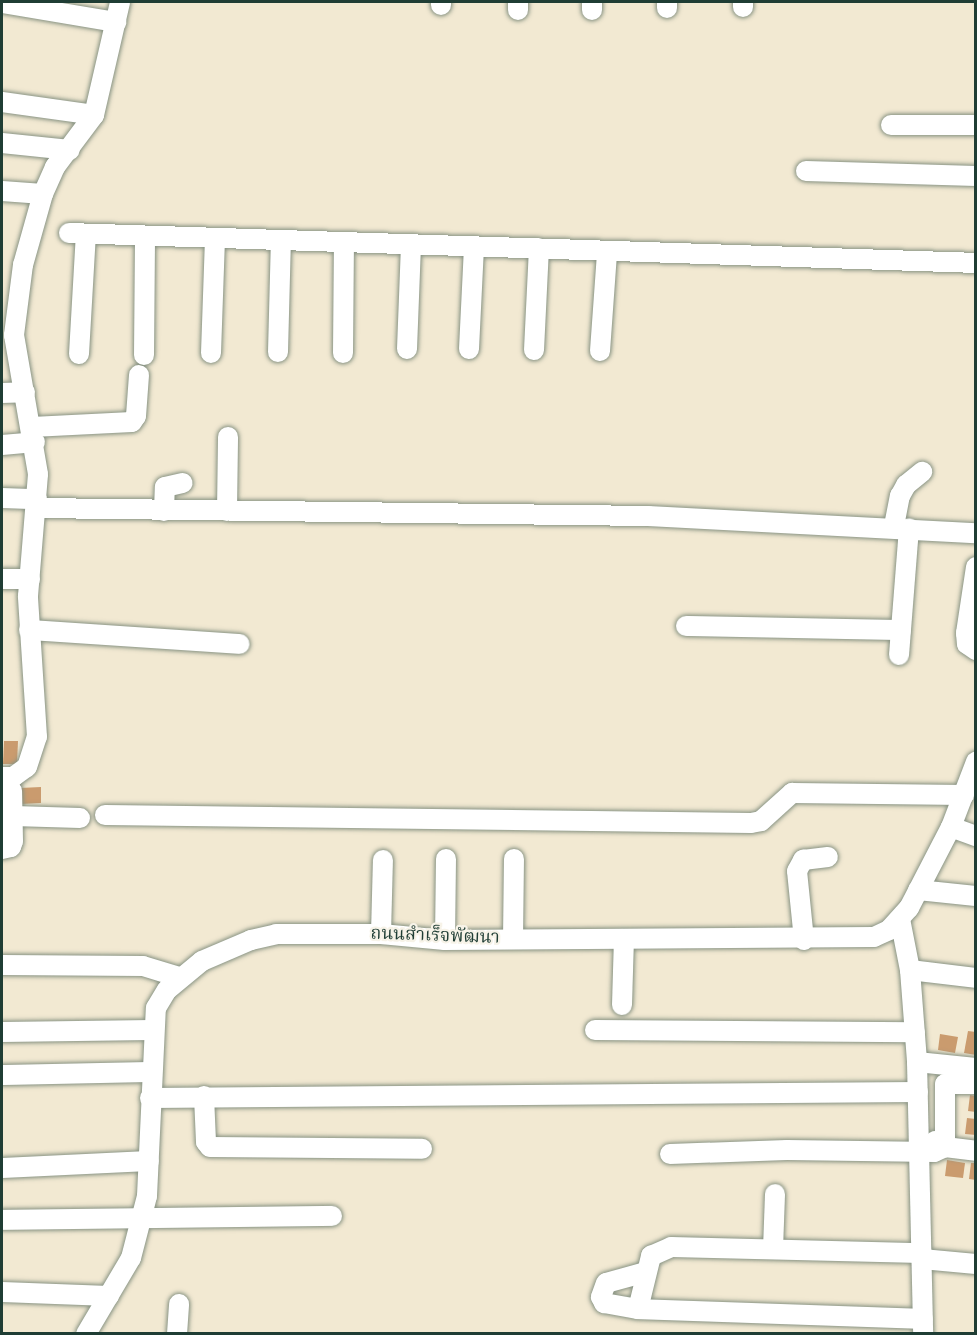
<!DOCTYPE html>
<meta charset="utf-8">
<style>
body{margin:0}
#map{position:relative;width:977px;height:1335px;overflow:hidden;background:#f2e9d2;font-family:Vollkorn,"Noto Serif Thai",serif}
div>[style]{position:absolute}
[style*='--x']{left:calc(var(--x)*1px);top:calc(var(--y)*1px);width:calc(var(--w)*1px);rotate:calc(var(--a)*1deg)}
.building>*{inset:0;background:#ca9b6e}
.roads{filter:drop-shadow(0 0 2px #889383) drop-shadow(0 0 2px #889383)}
.minor>*{height:20px;margin:-10px;padding:0 10px;transform-origin:10px;border-radius:10px;background:#fff}
span{translate:-50% -50%;white-space:nowrap;text-align:center;line-height:1.15;-webkit-text-stroke:4.5px #f7f3e8;paint-order:stroke}
.street-label{font-size:18px;color:#1f3d34}
.frame{position:absolute;inset:0;border:3px solid #1f3d34;pointer-events:none}
</style>
<div id="map">
<div class="building">
<div style="clip-path:polygon(4px 741px,18px 741px,17px 764px,3px 764px)"></div>
<div style="clip-path:polygon(41px 787px,41px 803px,21px 804px,20px 788px)"></div>
<div style="clip-path:polygon(968px 1031px,976px 1032px,976px 1055px,964px 1053px)"></div>
<div style="clip-path:polygon(940px 1034px,958px 1037px,955px 1053px,938px 1050px)"></div>
<div style="clip-path:polygon(970px 1095px,976px 1096px,976px 1112px,968px 1111px)"></div>
<div style="clip-path:polygon(967px 1118px,976px 1119px,976px 1135px,965px 1134px)"></div>
<div style="clip-path:polygon(947px 1160px,965px 1163px,963px 1178px,945px 1176px)"></div>
<div style="clip-path:polygon(971px 1163px,976px 1163px,976px 1180px,969px 1179px)"></div>
</div>
<div class="roads">
<div class="minor">
<div style="--x:518;--y:2;--w:8;--a:90"></div>
<div style="--x:592;--y:2;--w:8;--a:90"></div>
<div style="--x:667;--y:2;--w:6;--a:90"></div>
<div style="--x:743;--y:2;--w:5;--a:90"></div>
<div style="--x:2;--y:3;--w:116;--a:9.5"></div>
<div style="--x:441;--y:5;--w:3;--a:-90"></div>
<div style="--x:2;--y:102;--w:93;--a:8"></div>
<div style="--x:891;--y:125;--w:85;--a:0"></div>
<div style="--x:2;--y:143;--w:68;--a:5.9"></div>
<div style="--x:806;--y:171;--w:170;--a:1.7"></div>
<div style="--x:2;--y:191;--w:41;--a:4.2"></div>
<div style="--x:43;--y:194;--w:30;--a:-66"></div>
<div style="--x:55;--y:167;--w:65;--a:-53.1"></div>
<div style="--x:94;--y:115;--w:116;--a:-77"></div>
<div style="--x:69;--y:233;--w:907;--a:1.89"></div>
<div style="--x:407;--y:349;--w:105;--a:-87.8"></div>
<div style="--x:469;--y:349;--w:103;--a:-87.2"></div>
<div style="--x:534;--y:350;--w:102;--a:-87.2"></div>
<div style="--x:600;--y:351;--w:98;--a:-85.9"></div>
<div style="--x:278;--y:352;--w:112;--a:-88.5"></div>
<div style="--x:211;--y:353;--w:114;--a:-88"></div>
<div style="--x:343;--y:353;--w:110;--a:-89.5"></div>
<div style="--x:79;--y:354;--w:120;--a:-86.7"></div>
<div style="--x:144;--y:355;--w:118;--a:-89.5"></div>
<div style="--x:2;--y:393;--w:23;--a:-2"></div>
<div style="--x:32;--y:427;--w:100;--a:-2.9"></div>
<div style="--x:132;--y:422;--w:7;--a:-56"></div>
<div style="--x:136;--y:416;--w:41;--a:-85.8"></div>
<div style="--x:2;--y:445;--w:33;--a:-5"></div>
<div style="--x:2;--y:498;--w:35;--a:2"></div>
<div style="--x:37;--y:508;--w:611;--a:0.75"></div>
<div style="--x:648;--y:516;--w:328;--a:3"></div>
<div style="--x:164;--y:511;--w:24;--a:-88"></div>
<div style="--x:165;--y:487;--w:18;--a:-13"></div>
<div style="--x:227;--y:511;--w:74;--a:-89.2"></div>
<div style="--x:894;--y:526;--w:31;--a:-79"></div>
<div style="--x:900;--y:496;--w:13;--a:-61"></div>
<div style="--x:906;--y:485;--w:21;--a:-39"></div>
<div style="--x:976;--y:567;--w:67;--a:98.6"></div>
<div style="--x:966;--y:633;--w:11;--a:85"></div>
<div style="--x:967;--y:644;--w:11;--a:34"></div>
<div style="--x:2;--y:579;--w:28;--a:0"></div>
<div style="--x:686;--y:626;--w:215;--a:1.1"></div>
<div style="--x:29;--y:630;--w:211;--a:3.8"></div>
<div style="--x:899;--y:655;--w:127;--a:-85.5"></div>
<div style="--x:2;--y:777;--w:11;--a:0"></div>
<div style="--x:13;--y:777;--w:17;--a:-36"></div>
<div style="--x:27;--y:767;--w:32;--a:-72"></div>
<div style="--x:37;--y:737;--w:141;--a:-93.7"></div>
<div style="--x:28;--y:596;--w:122;--a:-85.3"></div>
<div style="--x:38;--y:474;--w:141;--a:-99.8"></div>
<div style="--x:14;--y:335;--w:71;--a:-82.7"></div>
<div style="--x:23;--y:265;--w:74;--a:-74.3"></div>
<div style="--x:105;--y:815;--w:646;--a:0.71"></div>
<div style="--x:751;--y:823;--w:10;--a:-11"></div>
<div style="--x:761;--y:821;--w:42;--a:-42.1"></div>
<div style="--x:792;--y:793;--w:172;--a:0.7"></div>
<div style="--x:13;--y:816;--w:67;--a:1.7"></div>
<div style="--x:951;--y:827;--w:27;--a:20"></div>
<div style="--x:2;--y:849;--w:9;--a:-13"></div>
<div style="--x:11;--y:847;--w:6;--a:-72"></div>
<div style="--x:13;--y:841;--w:50;--a:-91.1"></div>
<div style="--x:918;--y:890;--w:58;--a:5.9"></div>
<div style="--x:900;--y:919;--w:52;--a:78.9"></div>
<div style="--x:910;--y:970;--w:92;--a:85.6"></div>
<div style="--x:917;--y:1062;--w:272;--a:88.7"></div>
<div style="--x:381;--y:934;--w:74;--a:-88.5"></div>
<div style="--x:513;--y:939;--w:80;--a:-89.3"></div>
<div style="--x:445;--y:940;--w:81;--a:-89.3"></div>
<div style="--x:804;--y:940;--w:69;--a:-95.8"></div>
<div style="--x:797;--y:871;--w:13;--a:-61"></div>
<div style="--x:803;--y:860;--w:25;--a:-7"></div>
<div style="--x:2;--y:965;--w:141;--a:0.4"></div>
<div style="--x:143;--y:966;--w:39;--a:17"></div>
<div style="--x:910;--y:970;--w:66;--a:6.9"></div>
<div style="--x:622;--y:1005;--w:66;--a:-88.3"></div>
<div style="--x:595;--y:1030;--w:320;--a:0.4"></div>
<div style="--x:2;--y:1032;--w:150;--a:-0.8"></div>
<div style="--x:917;--y:1062;--w:59;--a:5.8"></div>
<div style="--x:2;--y:1075;--w:149;--a:-1.2"></div>
<div style="--x:204;--y:1096;--w:46;--a:87.5"></div>
<div style="--x:206;--y:1142;--w:6;--a:51"></div>
<div style="--x:210;--y:1147;--w:212;--a:0.5"></div>
<div style="--x:150;--y:1098;--w:768;--a:-0.45"></div>
<div style="--x:935;--y:1141;--w:12;--a:31"></div>
<div style="--x:945;--y:1147;--w:31;--a:7"></div>
<div style="--x:945;--y:1147;--w:63;--a:-90"></div>
<div style="--x:945;--y:1084;--w:31;--a:0"></div>
<div style="--x:670;--y:1154;--w:117;--a:-2"></div>
<div style="--x:787;--y:1150;--w:147;--a:0.8"></div>
<div style="--x:934;--y:1152;--w:12;--a:-24"></div>
<div style="--x:2;--y:1168;--w:147;--a:-2.7"></div>
<div style="--x:2;--y:1220;--w:330;--a:-0.7"></div>
<div style="--x:773;--y:1249;--w:55;--a:-87.9"></div>
<div style="--x:922;--y:1259;--w:54;--a:5.3"></div>
<div style="--x:646;--y:1272;--w:41;--a:164.6"></div>
<div style="--x:606;--y:1283;--w:15;--a:110"></div>
<div style="--x:601;--y:1297;--w:7;--a:63"></div>
<div style="--x:604;--y:1303;--w:35;--a:10"></div>
<div style="--x:638;--y:1309;--w:285;--a:2"></div>
<div style="--x:2;--y:1292;--w:107;--a:2.1"></div>
<div style="--x:638;--y:1309;--w:55;--a:-76.2"></div>
<div style="--x:651;--y:1256;--w:22;--a:-24"></div>
<div style="--x:671;--y:1247;--w:251;--a:1.4"></div>
<div style="--x:86;--y:1334;--w:88;--a:-59.4"></div>
<div style="--x:131;--y:1258;--w:64;--a:-75.5"></div>
<div style="--x:147;--y:1196;--w:188;--a:-87.3"></div>
<div style="--x:156;--y:1008;--w:21;--a:-59"></div>
<div style="--x:167;--y:990;--w:45;--a:-39.6"></div>
<div style="--x:202;--y:961;--w:53;--a:-23.2"></div>
<div style="--x:251;--y:940;--w:26;--a:-13"></div>
<div style="--x:276;--y:934;--w:105;--a:0"></div>
<div style="--x:381;--y:934;--w:64;--a:5.4"></div>
<div style="--x:445;--y:940;--w:429;--a:-0.4"></div>
<div style="--x:874;--y:937;--w:17;--a:-25"></div>
<div style="--x:889;--y:930;--w:30;--a:-48"></div>
<div style="--x:909;--y:908;--w:91;--a:-62.6"></div>
<div style="--x:951;--y:827;--w:70;--a:-69"></div>
<div style="--x:177;--y:1334;--w:30;--a:-86"></div>
</div>
</div>
<div class="street-label">
<span style="left:435px;top:937px;rotate:2deg">ถนนสำเร็จพัฒนา</span>
</div>
<div class="frame"></div>
</div>
